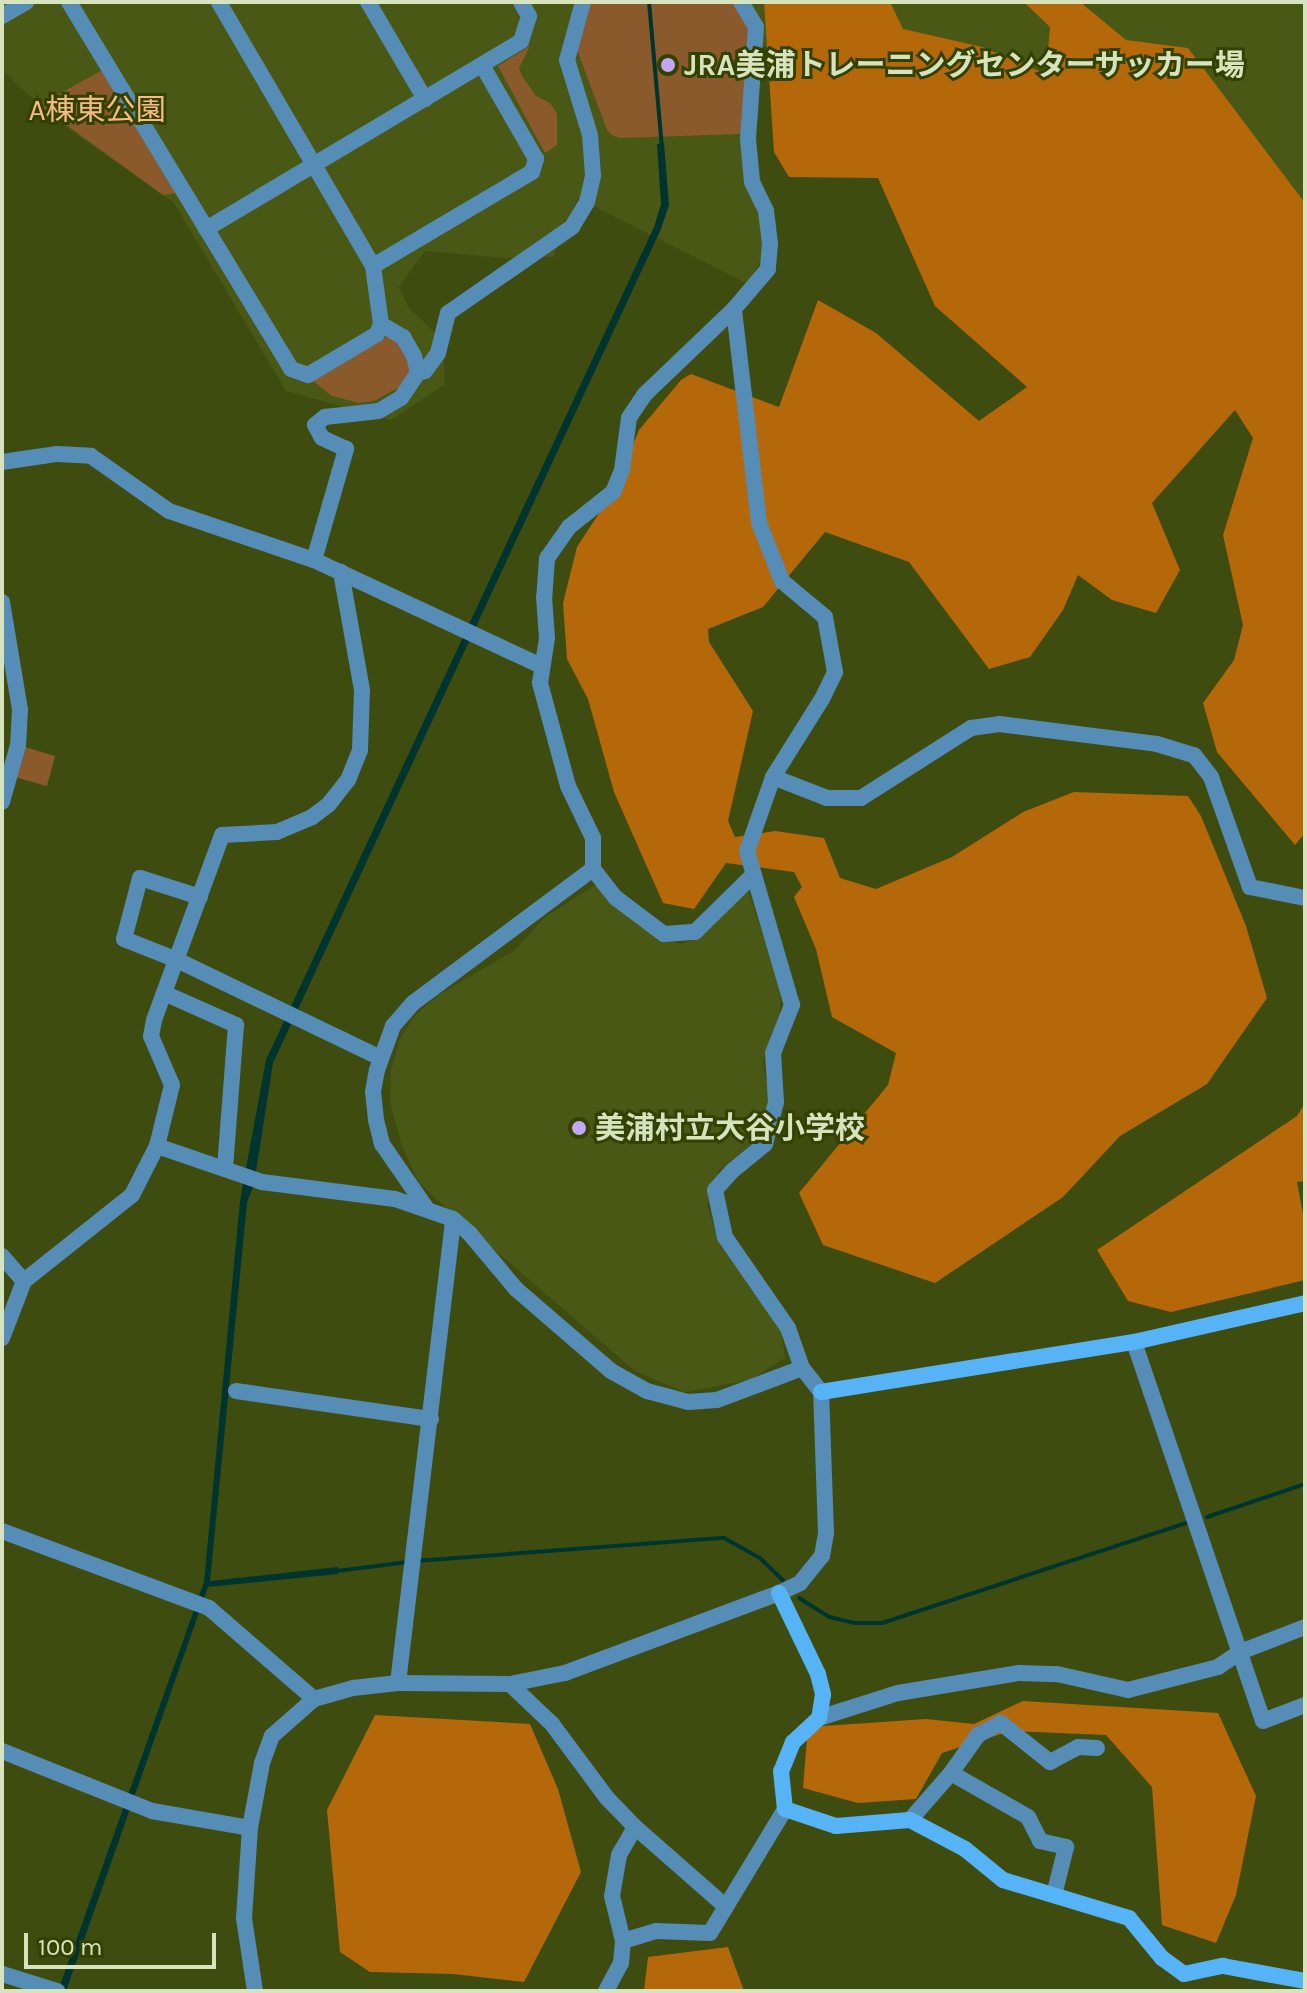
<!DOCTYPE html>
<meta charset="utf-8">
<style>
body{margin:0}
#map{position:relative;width:1307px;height:1993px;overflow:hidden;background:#3e4c10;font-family:Karla,"Noto Sans JP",sans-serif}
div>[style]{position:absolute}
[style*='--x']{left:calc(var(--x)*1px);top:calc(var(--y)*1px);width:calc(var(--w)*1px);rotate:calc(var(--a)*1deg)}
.built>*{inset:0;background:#495815}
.green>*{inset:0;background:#8a5a2c}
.forest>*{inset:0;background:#b4680a}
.water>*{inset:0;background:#00352f}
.stream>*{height:4px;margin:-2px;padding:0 2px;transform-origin:2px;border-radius:2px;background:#00352f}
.street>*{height:16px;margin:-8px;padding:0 8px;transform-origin:8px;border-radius:8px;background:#558db7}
.secondary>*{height:16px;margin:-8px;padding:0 8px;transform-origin:8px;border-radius:8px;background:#56b4f6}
.dots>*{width:22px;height:22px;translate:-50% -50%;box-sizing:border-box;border:4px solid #334102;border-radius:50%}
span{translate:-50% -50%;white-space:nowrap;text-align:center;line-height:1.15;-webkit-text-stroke:6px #334102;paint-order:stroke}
.poi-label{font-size:30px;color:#d6e3bd;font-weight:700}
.left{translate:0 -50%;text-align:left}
.park-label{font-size:30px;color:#f6ba85}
.frame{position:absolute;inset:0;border:4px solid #d6e3bd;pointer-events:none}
.scale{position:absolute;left:24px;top:1933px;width:192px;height:36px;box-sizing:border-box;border:4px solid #d6e3bd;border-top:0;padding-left:10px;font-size:24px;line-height:28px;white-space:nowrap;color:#d6e3bd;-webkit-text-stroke:6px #334102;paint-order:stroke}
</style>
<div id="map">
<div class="built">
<div style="clip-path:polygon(2px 2px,1305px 2px,1305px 351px,909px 57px,758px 46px,748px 86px,770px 244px,748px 284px,578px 198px,553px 257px,505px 258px,425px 251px,399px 287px,409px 308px,442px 339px,445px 384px,391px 420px,286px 391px,174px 203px,52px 117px,2px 70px)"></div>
<div style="clip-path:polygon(597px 884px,636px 921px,680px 944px,698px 939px,748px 891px,781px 989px,780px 1013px,762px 1062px,769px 1090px,766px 1115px,755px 1141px,719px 1170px,707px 1205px,718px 1238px,781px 1328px,785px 1358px,750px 1380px,684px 1392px,635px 1371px,436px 1199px,418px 1181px,403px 1148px,390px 1104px,391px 1070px,400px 1039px,415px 1015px,440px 994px,514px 951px,545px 917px)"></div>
</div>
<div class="green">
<div style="clip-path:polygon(591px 2px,739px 2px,756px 29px,747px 127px,740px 134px,622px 138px,613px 136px,607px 130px,574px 42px)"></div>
<div style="clip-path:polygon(530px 46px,519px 68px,522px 76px,536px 96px,550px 103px,557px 114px,557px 145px,545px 153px,498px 66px)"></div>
<div style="clip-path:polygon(108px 67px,184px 192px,163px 195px,39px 105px)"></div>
<div style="clip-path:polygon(390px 335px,413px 358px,409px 382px,374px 401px,359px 403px,332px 396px,313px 381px)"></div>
<div style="clip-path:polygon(18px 745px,55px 756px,47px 786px,11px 776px)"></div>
</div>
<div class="forest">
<div style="clip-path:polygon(764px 2px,890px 2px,903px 29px,982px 47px,1046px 74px,1050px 27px,1024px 2px,1080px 2px,1126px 40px,1188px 48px,1305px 203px,1305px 833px,1295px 845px,1217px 752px,1203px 703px,1234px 660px,1243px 625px,1223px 535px,1253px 438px,1235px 410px,1152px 503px,1180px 570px,1156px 613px,1112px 600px,1078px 575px,1063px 610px,1030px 657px,989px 669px,909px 562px,825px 532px,763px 607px,708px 629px,709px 642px,753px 711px,728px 821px,735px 837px,775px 831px,824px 838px,840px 878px,876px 889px,952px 857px,1023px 812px,1074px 792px,1188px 796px,1201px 816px,1246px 926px,1267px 998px,1207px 1084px,1120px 1136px,1063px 1197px,935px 1283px,823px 1245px,799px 1193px,888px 1085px,896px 1053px,832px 1017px,816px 949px,794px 897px,802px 887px,794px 872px,726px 863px,694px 909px,663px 903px,614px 792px,588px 699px,567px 659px,563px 603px,577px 547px,613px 492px,639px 430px,681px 380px,691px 374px,779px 407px,818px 300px,876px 333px,979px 421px,1027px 387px,935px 306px,878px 178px,789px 177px,774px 152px)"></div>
<div style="clip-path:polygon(1305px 1103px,1305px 1181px,1297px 1182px,1305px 1225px,1305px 1280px,1171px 1312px,1128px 1301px,1097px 1250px,1297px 1116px)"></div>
<div style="clip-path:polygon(1023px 1701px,1218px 1713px,1256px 1796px,1236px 1895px,1216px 1943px,1162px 1925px,1152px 1787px,1106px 1735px,1010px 1731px,942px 1753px,916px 1799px,858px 1803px,803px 1788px,808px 1727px,926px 1719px,974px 1724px)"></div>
<div style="clip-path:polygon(375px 1715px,530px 1724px,558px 1789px,581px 1872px,524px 1982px,453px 1974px,370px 1972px,340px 1952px,327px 1810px)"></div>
<div style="clip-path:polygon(728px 1947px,744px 1991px,644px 1991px,648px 1957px)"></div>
</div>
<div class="water">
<div style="clip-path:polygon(664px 143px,669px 205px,661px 229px,273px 1063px,254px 1184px,247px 1203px,210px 1581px,338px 1567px,338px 1574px,208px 1587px,66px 1991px,58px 1991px,204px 1582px,240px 1201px,266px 1060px,654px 227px,661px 204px,657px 144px)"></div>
</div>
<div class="stream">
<div style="--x:649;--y:2;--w:146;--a:84.9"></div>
<div style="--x:1207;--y:1517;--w:103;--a:-18.6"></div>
<div style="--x:416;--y:1561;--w:309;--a:-4.3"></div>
<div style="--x:724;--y:1538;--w:41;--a:29.1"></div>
<div style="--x:760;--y:1558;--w:32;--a:44"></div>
<div style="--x:337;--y:1571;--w:71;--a:-7.3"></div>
<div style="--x:799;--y:1598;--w:36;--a:32"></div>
<div style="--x:829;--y:1617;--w:26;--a:13"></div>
<div style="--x:854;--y:1623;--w:28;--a:0"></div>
<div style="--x:882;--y:1623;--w:323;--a:-18.2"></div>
</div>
<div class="street">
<div style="--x:69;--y:2;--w:429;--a:58.8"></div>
<div style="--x:291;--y:369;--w:18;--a:19"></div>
<div style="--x:308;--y:375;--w:80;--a:-30.7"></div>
<div style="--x:377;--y:334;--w:11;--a:-68"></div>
<div style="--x:381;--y:324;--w:59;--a:-97.9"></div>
<div style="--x:373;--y:266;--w:306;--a:-120.3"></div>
<div style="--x:368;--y:2;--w:113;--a:59.6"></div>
<div style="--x:741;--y:2;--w:29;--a:59"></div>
<div style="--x:756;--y:27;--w:112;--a:94.1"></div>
<div style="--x:748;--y:139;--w:43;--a:84.7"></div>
<div style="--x:752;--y:182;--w:32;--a:64"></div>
<div style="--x:766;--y:211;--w:33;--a:83"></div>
<div style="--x:770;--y:244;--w:25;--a:95"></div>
<div style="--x:768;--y:269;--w:52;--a:130.4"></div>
<div style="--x:734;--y:309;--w:123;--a:136.3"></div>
<div style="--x:645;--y:394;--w:29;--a:124"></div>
<div style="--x:629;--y:418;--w:52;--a:97.7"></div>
<div style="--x:622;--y:470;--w:24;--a:112"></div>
<div style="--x:613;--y:492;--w:56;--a:141.5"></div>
<div style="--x:569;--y:527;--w:38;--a:125"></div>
<div style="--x:547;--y:558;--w:39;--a:94"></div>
<div style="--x:544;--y:597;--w:41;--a:85.8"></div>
<div style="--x:547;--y:638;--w:46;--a:98.8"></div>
<div style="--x:540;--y:683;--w:107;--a:74.8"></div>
<div style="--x:568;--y:786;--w:58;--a:64.3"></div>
<div style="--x:593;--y:838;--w:31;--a:90"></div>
<div style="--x:593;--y:869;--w:37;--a:52"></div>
<div style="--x:616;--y:898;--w:60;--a:36.9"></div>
<div style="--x:664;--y:934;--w:31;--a:-4"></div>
<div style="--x:695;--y:932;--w:81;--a:-44.5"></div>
<div style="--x:2;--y:16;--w:28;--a:-30"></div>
<div style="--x:206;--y:229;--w:367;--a:-30.8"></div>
<div style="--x:521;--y:41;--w:26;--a:-72"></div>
<div style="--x:529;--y:16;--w:16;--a:-120"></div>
<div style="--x:373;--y:266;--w:185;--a:-30.6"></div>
<div style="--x:532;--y:172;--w:14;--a:-73"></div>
<div style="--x:536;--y:159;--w:108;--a:-119.9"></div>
<div style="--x:381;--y:324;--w:26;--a:31"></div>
<div style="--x:403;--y:337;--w:22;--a:60"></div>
<div style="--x:414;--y:356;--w:17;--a:77"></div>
<div style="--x:2;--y:462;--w:56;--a:-8.3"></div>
<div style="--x:57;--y:454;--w:34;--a:3"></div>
<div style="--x:91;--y:456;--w:95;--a:35.2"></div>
<div style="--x:169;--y:511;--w:153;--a:18.7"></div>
<div style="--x:314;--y:560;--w:251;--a:25"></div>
<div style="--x:314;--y:560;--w:116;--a:-73.9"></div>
<div style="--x:346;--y:449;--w:26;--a:-155"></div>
<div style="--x:322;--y:438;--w:15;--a:-118"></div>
<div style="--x:315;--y:425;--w:13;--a:-39"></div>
<div style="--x:325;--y:417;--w:54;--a:-6.3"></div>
<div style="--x:379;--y:411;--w:26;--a:-31"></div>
<div style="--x:401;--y:398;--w:30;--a:-56"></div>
<div style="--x:418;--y:373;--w:7;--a:-16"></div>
<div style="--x:425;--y:371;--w:22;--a:-54"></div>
<div style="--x:438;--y:353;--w:41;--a:-76"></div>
<div style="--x:448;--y:313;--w:151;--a:-34.7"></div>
<div style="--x:572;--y:227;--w:29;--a:-59"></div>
<div style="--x:587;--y:202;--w:28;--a:-77"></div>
<div style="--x:593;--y:175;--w:40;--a:-94.3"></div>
<div style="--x:590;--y:135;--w:78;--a:-107"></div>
<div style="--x:567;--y:60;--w:60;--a:-74.6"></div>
<div style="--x:2;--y:602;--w:109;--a:80.5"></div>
<div style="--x:20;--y:709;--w:36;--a:93"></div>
<div style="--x:18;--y:745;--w:59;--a:105.7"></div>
<div style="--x:773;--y:777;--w:58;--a:21.3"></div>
<div style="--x:827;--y:798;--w:34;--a:0"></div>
<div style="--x:861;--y:798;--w:130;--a:-32.5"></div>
<div style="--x:971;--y:728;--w:28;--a:-8"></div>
<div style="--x:999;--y:724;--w:159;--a:7.2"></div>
<div style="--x:1157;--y:744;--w:39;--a:17"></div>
<div style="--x:1194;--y:755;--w:28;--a:52"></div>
<div style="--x:1211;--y:777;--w:117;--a:70.5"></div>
<div style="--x:1250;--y:887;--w:56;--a:11.3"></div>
<div style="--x:200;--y:897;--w:63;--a:-162.4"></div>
<div style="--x:140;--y:878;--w:63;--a:104.7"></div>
<div style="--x:124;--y:939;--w:57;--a:21.6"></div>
<div style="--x:177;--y:960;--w:226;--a:25.7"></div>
<div style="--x:164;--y:993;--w:79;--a:24"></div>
<div style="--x:236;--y:1025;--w:144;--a:94.4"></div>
<div style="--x:157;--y:1146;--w:111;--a:18.9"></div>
<div style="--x:262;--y:1182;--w:134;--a:7.3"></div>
<div style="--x:395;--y:1199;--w:61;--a:19"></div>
<div style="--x:453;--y:1219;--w:23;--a:41"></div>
<div style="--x:470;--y:1234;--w:72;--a:50.1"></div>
<div style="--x:516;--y:1289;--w:125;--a:40.8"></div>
<div style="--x:611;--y:1371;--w:41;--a:29.1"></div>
<div style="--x:647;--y:1391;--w:42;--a:15"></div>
<div style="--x:688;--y:1402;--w:29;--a:-4"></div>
<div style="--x:717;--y:1400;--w:91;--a:-20.6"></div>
<div style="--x:427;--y:1209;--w:79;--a:-124.7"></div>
<div style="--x:382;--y:1144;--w:25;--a:-104"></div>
<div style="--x:376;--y:1120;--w:28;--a:-96"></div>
<div style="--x:373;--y:1092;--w:22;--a:-80"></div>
<div style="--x:377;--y:1070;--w:47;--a:-70"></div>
<div style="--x:393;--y:1026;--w:30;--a:-49"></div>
<div style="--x:413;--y:1003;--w:224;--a:-36.7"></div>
<div style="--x:2;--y:1256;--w:33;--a:49"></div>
<div style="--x:2;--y:1338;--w:61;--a:-68.9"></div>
<div style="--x:24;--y:1281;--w:138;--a:-38.5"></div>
<div style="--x:132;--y:1195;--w:55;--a:-63"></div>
<div style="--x:157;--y:1146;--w:63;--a:-76.2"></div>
<div style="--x:172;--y:1085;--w:53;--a:-113.2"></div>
<div style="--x:151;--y:1036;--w:16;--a:-79"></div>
<div style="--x:154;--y:1020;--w:197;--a:-69.8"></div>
<div style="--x:222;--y:835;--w:55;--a:-3.1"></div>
<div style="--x:277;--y:832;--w:38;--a:-23"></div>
<div style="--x:312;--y:817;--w:21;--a:-37"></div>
<div style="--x:329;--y:804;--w:31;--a:-52"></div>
<div style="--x:348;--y:780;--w:32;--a:-68"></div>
<div style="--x:360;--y:750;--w:60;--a:-88.1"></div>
<div style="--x:362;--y:690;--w:120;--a:-100.1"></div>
<div style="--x:1134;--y:1342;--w:400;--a:71.2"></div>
<div style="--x:1263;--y:1721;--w:45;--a:-20.9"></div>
<div style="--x:236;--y:1391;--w:197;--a:8.2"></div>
<div style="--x:2;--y:1531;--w:221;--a:20.4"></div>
<div style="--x:209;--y:1608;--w:139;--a:40.9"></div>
<div style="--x:398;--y:1683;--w:467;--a:-83.2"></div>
<div style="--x:510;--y:1684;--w:58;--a:43.6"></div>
<div style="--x:552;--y:1724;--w:92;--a:53.4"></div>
<div style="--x:607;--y:1798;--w:40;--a:46"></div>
<div style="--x:635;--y:1827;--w:121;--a:41.3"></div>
<div style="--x:819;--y:1718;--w:83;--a:-17.6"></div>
<div style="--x:898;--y:1693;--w:123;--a:-9.4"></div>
<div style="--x:1019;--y:1673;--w:38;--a:2"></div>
<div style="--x:1057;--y:1674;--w:73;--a:12.7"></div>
<div style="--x:1128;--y:1690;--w:93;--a:-14.3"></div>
<div style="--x:1218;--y:1667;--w:27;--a:-34"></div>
<div style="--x:1240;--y:1652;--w:70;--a:-21"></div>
<div style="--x:2;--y:1751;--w:162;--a:21.8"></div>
<div style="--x:152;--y:1811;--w:99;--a:9.8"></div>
<div style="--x:951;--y:1773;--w:47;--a:-54.6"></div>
<div style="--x:978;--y:1735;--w:26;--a:-28"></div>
<div style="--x:1001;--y:1723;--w:63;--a:38.5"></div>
<div style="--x:1050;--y:1762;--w:32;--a:-28"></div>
<div style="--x:1078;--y:1747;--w:19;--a:3"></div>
<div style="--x:910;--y:1820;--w:62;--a:-48.9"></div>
<div style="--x:951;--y:1773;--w:89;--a:29.7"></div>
<div style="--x:1028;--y:1817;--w:27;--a:63"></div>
<div style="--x:1040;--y:1841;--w:27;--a:13"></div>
<div style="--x:1066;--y:1847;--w:49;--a:104"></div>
<div style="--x:623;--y:1941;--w:46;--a:-103.7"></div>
<div style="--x:612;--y:1896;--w:42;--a:-80.3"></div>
<div style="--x:619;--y:1855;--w:32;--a:-60"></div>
<div style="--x:2;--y:1974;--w:58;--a:17.2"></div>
<div style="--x:255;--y:1991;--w:74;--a:-98.6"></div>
<div style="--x:244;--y:1918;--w:90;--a:-86.2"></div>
<div style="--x:250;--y:1828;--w:66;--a:-79.5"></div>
<div style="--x:262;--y:1763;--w:29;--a:-70"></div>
<div style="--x:272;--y:1736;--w:56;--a:-41.4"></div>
<div style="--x:314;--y:1699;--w:41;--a:-15.8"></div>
<div style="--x:353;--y:1688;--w:45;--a:-6.3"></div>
<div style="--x:398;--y:1683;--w:112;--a:0.5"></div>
<div style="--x:510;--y:1684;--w:56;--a:-11.3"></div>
<div style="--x:565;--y:1673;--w:228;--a:-20.5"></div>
<div style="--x:779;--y:1593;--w:23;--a:-25"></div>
<div style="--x:800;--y:1583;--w:35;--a:-51"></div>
<div style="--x:822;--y:1556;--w:23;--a:-80"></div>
<div style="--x:826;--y:1533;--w:141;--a:-92"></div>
<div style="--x:821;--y:1392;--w:31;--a:-128"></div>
<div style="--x:802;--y:1368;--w:42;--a:-109.3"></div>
<div style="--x:788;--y:1328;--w:111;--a:-124.7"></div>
<div style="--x:725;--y:1237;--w:48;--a:-102"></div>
<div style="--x:715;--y:1190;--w:25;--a:-48"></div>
<div style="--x:732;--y:1171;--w:43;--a:-39.3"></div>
<div style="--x:765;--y:1144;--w:43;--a:-75.3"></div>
<div style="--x:776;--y:1102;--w:49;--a:-93.5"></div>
<div style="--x:773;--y:1053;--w:52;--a:-68.4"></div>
<div style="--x:792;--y:1005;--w:160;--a:-106.3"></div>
<div style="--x:747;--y:851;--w:78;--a:-70.6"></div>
<div style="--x:773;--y:777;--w:92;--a:-57.9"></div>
<div style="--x:822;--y:699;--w:30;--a:-64"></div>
<div style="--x:835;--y:672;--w:56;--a:-100.3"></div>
<div style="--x:825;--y:617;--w:56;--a:-140.1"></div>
<div style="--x:782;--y:581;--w:62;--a:-111.6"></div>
<div style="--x:759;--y:523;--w:215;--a:-96.7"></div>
<div style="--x:606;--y:1991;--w:32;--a:-62"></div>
<div style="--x:621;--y:1963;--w:22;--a:-85"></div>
<div style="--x:623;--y:1941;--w:34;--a:-17"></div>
<div style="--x:656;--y:1931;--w:54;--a:2.1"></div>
<div style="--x:710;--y:1933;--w:145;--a:-58.8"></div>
</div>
<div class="secondary">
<div style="--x:821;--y:1392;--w:317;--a:-9.1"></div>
<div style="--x:1134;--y:1342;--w:175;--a:-12.8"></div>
<div style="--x:779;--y:1593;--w:90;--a:64.3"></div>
<div style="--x:818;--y:1674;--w:21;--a:76"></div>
<div style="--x:823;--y:1694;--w:24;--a:99"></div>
<div style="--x:819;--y:1718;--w:35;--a:137"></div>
<div style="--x:793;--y:1742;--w:31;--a:112"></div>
<div style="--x:781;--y:1771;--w:38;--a:84"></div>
<div style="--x:785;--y:1809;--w:54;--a:18.4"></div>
<div style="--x:836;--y:1826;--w:74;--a:-4.6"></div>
<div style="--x:910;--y:1820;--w:62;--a:27.8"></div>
<div style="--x:965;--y:1849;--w:49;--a:39.2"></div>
<div style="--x:1003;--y:1880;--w:132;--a:16.8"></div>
<div style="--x:1129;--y:1918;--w:52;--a:50.5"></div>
<div style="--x:1162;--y:1958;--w:27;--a:36"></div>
<div style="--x:1184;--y:1974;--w:40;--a:-12"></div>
<div style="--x:1223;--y:1966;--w:83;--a:10.4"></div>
</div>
<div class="dots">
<div style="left:668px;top:65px;background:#c4a7f1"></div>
<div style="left:579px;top:1128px;background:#c4a7f1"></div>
</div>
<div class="poi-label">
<span class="left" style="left:684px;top:65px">JRA美浦トレーニングセンターサッカー場</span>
<span class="left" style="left:595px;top:1128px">美浦村立大谷小学校</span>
</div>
<div class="park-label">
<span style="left:97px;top:110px">A棟東公園</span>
</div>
<div class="frame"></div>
<div class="scale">100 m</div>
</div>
